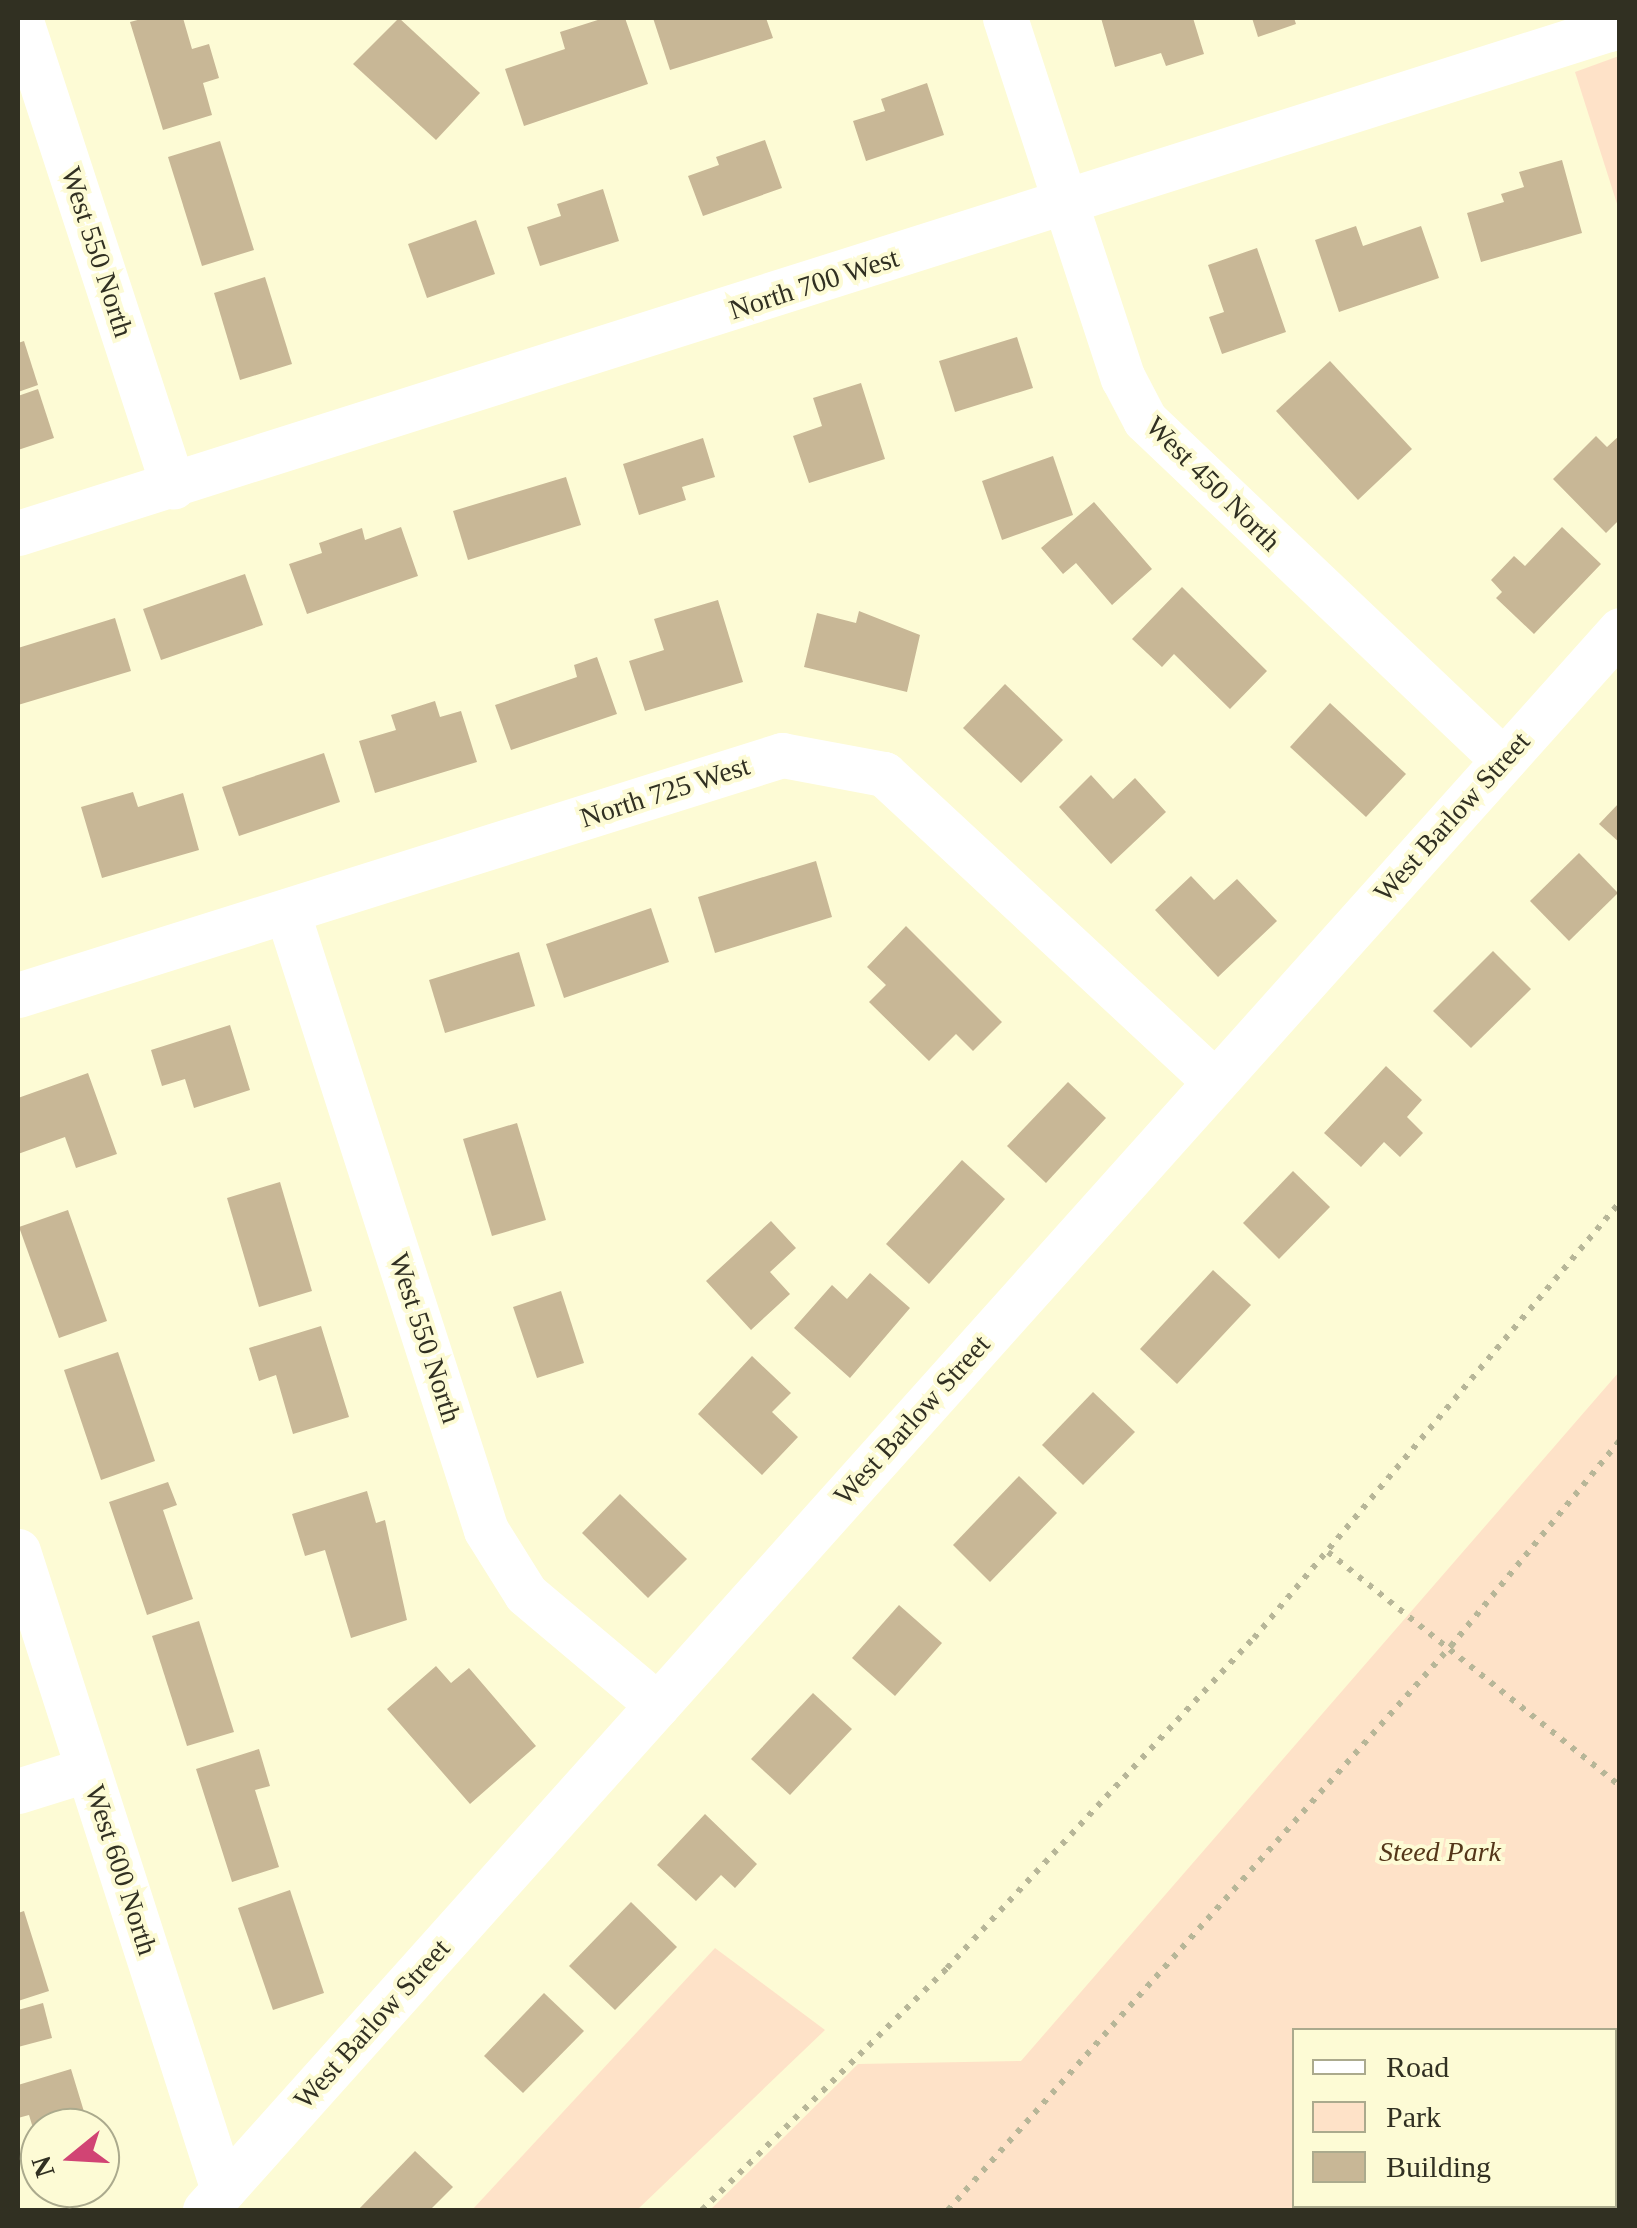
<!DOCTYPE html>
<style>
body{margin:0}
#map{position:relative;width:1637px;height:2228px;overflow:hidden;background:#fdfbd5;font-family:Georgia,serif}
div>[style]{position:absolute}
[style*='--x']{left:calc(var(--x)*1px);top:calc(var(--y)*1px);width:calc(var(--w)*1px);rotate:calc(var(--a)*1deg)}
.green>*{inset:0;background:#fee2c8}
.building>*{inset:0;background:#c8b796}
.path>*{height:6px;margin-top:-3px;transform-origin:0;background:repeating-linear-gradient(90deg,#b7b698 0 5px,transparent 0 13px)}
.minor>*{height:45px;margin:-22.5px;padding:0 22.5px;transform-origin:22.5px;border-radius:22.5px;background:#fff}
span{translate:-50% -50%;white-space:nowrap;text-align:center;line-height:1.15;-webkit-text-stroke:8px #fdfbd5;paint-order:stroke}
.street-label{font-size:28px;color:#313022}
.park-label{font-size:28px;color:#543619;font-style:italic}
.frame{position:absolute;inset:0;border:20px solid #313022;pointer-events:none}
.legend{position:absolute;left:1292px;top:2028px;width:325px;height:180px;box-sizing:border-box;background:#fdfbd5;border:2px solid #abaa8d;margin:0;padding:12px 18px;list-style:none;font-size:30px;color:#313022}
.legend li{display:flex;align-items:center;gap:20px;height:50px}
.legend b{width:50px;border:2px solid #abaa8d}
.north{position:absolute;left:20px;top:2108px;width:100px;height:100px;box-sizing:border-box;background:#fdfbd5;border:2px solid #abaa8d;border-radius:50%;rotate:252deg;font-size:28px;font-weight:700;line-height:40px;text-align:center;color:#313022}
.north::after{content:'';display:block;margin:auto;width:35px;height:45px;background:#d14474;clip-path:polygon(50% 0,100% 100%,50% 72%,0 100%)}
</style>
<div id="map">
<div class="green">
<div style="clip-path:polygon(1619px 56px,1620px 56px,1619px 210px,1575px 72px)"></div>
<div style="clip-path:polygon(evenodd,1619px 1372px,1619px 2210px,710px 2210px,858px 2064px,1021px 2061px,1619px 1372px,1294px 2030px,1614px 2030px,1614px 2206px,1294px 2206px,1294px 2030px)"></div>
<div style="clip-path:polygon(715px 1948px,825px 2030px,637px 2210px,472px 2210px)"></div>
</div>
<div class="building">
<div style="clip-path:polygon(145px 18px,183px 18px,192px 49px,209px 44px,219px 78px,203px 83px,212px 115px,163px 130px,130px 22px)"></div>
<div style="clip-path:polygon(399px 18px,480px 93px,436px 140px,353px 64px)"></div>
<div style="clip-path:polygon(604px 18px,625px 18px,648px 84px,524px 126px,505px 69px,565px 49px,560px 32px)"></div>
<div style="clip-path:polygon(653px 18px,766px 18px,773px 38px,670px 70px)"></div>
<div style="clip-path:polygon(1101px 18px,1193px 18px,1204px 54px,1166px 66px,1161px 53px,1115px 67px)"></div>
<div style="clip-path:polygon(1252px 18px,1294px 18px,1296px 24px,1258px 37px)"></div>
<div style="clip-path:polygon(927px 83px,944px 135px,866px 161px,853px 121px,885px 111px,881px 99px)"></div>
<div style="clip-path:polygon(765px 140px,782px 188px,703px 216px,688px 176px,719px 165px,716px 157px)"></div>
<div style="clip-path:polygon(220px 141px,254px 250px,202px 266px,168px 157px)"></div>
<div style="clip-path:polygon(1562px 160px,1582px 233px,1481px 262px,1467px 213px,1504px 202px,1501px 194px,1524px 187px,1519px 172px)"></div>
<div style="clip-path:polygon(603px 189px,619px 241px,540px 266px,527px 227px,561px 216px,557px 204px)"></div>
<div style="clip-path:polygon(476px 220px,495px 274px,427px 298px,408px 244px)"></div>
<div style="clip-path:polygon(1356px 226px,1363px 246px,1421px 226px,1439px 278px,1339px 312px,1315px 240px)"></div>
<div style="clip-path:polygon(1257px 248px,1286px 332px,1222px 354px,1209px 317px,1224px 312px,1208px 265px)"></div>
<div style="clip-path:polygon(265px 277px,292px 364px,240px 380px,214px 293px)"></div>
<div style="clip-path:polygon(1017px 337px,1033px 388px,955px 412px,939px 361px)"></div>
<div style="clip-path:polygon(24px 341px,38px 385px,18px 392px,18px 343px)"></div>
<div style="clip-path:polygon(1330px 361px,1412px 449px,1358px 500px,1276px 411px)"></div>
<div style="clip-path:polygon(861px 383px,885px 459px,809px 483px,793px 436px,822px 426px,813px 398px)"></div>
<div style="clip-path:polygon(38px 389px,54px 438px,18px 450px,18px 396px)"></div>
<div style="clip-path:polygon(1620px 435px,1620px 519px,1606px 533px,1553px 479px,1596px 436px,1607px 447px)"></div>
<div style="clip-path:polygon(703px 438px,715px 477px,682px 487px,686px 500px,639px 515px,623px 464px)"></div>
<div style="clip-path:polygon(1053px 456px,1073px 515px,1002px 540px,982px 481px)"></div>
<div style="clip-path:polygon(566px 477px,581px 525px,468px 560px,453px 511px)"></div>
<div style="clip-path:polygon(1094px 502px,1152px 569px,1112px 605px,1076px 563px,1063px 574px,1041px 548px)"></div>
<div style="clip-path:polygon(401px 527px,418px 576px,307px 614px,289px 564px,322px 553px,319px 543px,362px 528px,365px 540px)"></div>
<div style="clip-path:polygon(1562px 527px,1601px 564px,1534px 634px,1496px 598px,1502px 592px,1491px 580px,1514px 556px,1525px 566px)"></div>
<div style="clip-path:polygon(245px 574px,263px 625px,161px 660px,143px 609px)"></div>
<div style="clip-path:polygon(1182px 587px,1267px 671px,1230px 709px,1174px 654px,1162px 667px,1132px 639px)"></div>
<div style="clip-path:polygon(718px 600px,743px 682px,645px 711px,629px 661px,664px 650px,654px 619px)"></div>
<div style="clip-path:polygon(859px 611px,920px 635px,907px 692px,804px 667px,817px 613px,856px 623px)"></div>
<div style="clip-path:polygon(115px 618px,131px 671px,18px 705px,18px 648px)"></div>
<div style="clip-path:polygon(597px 657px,617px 714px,511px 750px,495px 705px,577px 677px,574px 665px)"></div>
<div style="clip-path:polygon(1005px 684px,1063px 740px,1021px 783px,963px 728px)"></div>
<div style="clip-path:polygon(435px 701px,440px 717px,461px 711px,477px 762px,375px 793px,359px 741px,396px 730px,391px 715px)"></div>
<div style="clip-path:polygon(1330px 703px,1406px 774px,1366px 817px,1290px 747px)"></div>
<div style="clip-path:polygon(324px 753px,340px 802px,239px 836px,222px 787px)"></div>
<div style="clip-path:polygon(1091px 775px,1113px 799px,1135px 778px,1166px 812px,1111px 864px,1059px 807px)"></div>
<div style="clip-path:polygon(133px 792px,138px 807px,183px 793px,199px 850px,102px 878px,81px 807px)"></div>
<div style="clip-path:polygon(1620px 802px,1620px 843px,1599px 824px)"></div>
<div style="clip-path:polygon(1579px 853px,1618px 893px,1569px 941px,1530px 901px)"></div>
<div style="clip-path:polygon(816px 861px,832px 917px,715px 953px,698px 897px)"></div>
<div style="clip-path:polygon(1191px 876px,1214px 900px,1237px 879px,1277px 921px,1218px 977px,1155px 910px)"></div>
<div style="clip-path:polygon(651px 908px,669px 962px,564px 998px,546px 944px)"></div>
<div style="clip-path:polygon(906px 926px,1002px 1022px,973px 1051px,956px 1034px,929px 1061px,869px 1002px,886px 985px,867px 967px)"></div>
<div style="clip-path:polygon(1493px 951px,1531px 989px,1471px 1048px,1433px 1011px)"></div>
<div style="clip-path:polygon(519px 952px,535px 1006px,445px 1033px,429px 980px)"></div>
<div style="clip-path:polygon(230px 1025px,250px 1090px,194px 1108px,185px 1079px,162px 1086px,151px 1050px)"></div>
<div style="clip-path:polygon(1386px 1066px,1422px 1100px,1407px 1117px,1423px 1133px,1400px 1157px,1384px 1142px,1361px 1167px,1324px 1133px)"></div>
<div style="clip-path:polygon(88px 1073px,117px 1154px,76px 1168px,65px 1137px,18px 1154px,18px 1098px)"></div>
<div style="clip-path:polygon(1068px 1082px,1106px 1118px,1046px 1183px,1007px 1146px)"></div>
<div style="clip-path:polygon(517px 1123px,546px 1220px,492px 1236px,463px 1139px)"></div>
<div style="clip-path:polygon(962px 1160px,1005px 1199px,929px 1284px,886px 1244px)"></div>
<div style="clip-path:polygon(1293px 1171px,1330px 1207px,1279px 1259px,1243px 1223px)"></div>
<div style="clip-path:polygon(280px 1182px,312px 1291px,259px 1307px,227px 1198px)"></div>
<div style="clip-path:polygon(68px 1210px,107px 1321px,59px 1338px,19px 1227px)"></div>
<div style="clip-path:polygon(771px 1221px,796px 1248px,770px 1272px,790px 1294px,751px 1330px,706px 1281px)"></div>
<div style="clip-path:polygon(1213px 1270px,1251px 1305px,1177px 1384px,1140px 1349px)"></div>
<div style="clip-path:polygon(870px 1273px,910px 1308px,850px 1378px,794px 1328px,832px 1285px,847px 1299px)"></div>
<div style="clip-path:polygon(561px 1291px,584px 1363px,537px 1378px,513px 1307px)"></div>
<div style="clip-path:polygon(321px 1326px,349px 1417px,293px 1434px,276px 1375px,259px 1381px,249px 1348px)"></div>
<div style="clip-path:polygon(118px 1352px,155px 1461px,101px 1480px,64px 1370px)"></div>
<div style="clip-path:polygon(752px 1356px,791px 1393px,772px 1412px,798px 1437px,762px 1475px,698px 1414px)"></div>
<div style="clip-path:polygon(1093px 1392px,1135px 1432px,1083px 1485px,1042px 1445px)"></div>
<div style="clip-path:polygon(1019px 1476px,1057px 1513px,990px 1582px,953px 1545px)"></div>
<div style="clip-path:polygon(168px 1482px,177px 1505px,163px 1510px,193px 1599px,147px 1615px,109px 1502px)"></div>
<div style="clip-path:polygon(367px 1491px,376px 1523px,385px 1520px,407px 1620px,351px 1638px,325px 1550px,305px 1556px,292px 1514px)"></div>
<div style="clip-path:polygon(620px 1494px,687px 1559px,648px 1598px,582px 1533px)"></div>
<div style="clip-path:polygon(899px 1605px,942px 1643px,895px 1696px,852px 1658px)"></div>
<div style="clip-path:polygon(199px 1621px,234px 1732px,187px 1746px,152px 1636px)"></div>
<div style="clip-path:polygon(436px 1666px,451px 1683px,469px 1668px,536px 1746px,470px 1804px,387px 1709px)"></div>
<div style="clip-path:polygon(813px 1693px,852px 1729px,790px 1795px,751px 1759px)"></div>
<div style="clip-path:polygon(259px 1749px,270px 1786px,255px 1790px,279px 1867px,232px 1882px,196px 1769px)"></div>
<div style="clip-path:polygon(705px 1814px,757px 1864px,735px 1888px,721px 1875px,696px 1901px,657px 1865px)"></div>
<div style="clip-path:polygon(290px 1890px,324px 1993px,273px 2010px,238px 1908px)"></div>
<div style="clip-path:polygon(631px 1902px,677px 1947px,615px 2010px,569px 1966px)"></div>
<div style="clip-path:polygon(24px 1911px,49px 1991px,18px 2001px,18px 1913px)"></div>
<div style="clip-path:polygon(544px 1993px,584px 2031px,523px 2093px,484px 2056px)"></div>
<div style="clip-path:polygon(43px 2003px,52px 2038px,18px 2047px,18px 2010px)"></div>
<div style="clip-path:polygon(71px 2069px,89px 2128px,40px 2128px,39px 2148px,29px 2115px,18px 2118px,18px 2085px)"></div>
<div style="clip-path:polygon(415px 2151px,453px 2187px,430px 2210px,358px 2210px)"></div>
</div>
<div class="path">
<div style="--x:1328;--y:1552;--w:374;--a:38.7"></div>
<div style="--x:702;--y:2210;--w:344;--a:-44.6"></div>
<div style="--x:947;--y:1968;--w:451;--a:-47.1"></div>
<div style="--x:1254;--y:1638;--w:569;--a:-49.99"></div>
<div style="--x:948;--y:2210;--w:756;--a:-48.27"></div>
<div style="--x:1451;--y:1646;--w:266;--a:-50.6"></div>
</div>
<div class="minor">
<div style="--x:20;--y:18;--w:493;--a:71.9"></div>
<div style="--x:1005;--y:18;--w:379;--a:71.9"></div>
<div style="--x:1123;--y:378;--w:47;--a:62.4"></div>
<div style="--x:1145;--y:420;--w:494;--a:43.5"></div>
<div style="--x:18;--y:533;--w:1669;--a:-17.58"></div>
<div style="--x:1609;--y:29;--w:12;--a:-110"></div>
<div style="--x:287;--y:911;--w:650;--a:72.18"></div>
<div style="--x:486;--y:1530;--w:75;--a:58"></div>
<div style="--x:526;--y:1594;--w:172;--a:40.1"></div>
<div style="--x:18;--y:995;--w:801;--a:-17.44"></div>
<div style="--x:782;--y:755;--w:104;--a:10.6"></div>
<div style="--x:884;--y:774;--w:452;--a:42.9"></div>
<div style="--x:18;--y:1551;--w:671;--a:72.21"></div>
<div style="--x:18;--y:1791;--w:73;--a:-17.4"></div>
<div style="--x:205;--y:2210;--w:2121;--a:-48.15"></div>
</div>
<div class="street-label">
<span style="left:97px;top:252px;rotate:72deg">West 550 North</span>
<span style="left:814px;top:284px;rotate:-18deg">North 700 West</span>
<span style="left:1213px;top:484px;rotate:45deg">West 450 North</span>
<span style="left:665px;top:792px;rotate:-18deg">North 725 West</span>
<span style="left:1452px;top:817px;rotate:-48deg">West Barlow Street</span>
<span style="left:425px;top:1338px;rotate:72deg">West 550 North</span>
<span style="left:912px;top:1420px;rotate:-48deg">West Barlow Street</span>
<span style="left:121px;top:1870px;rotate:72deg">West 600 North</span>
<span style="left:372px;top:2024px;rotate:-48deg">West Barlow Street</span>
</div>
<div class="park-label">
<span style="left:1440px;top:1852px">Steed Park</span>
</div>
<div class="frame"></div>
<ul class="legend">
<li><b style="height:12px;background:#fff"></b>Road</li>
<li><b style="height:28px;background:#fee2c8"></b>Park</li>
<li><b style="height:28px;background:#c8b796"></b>Building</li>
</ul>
<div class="north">N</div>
</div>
